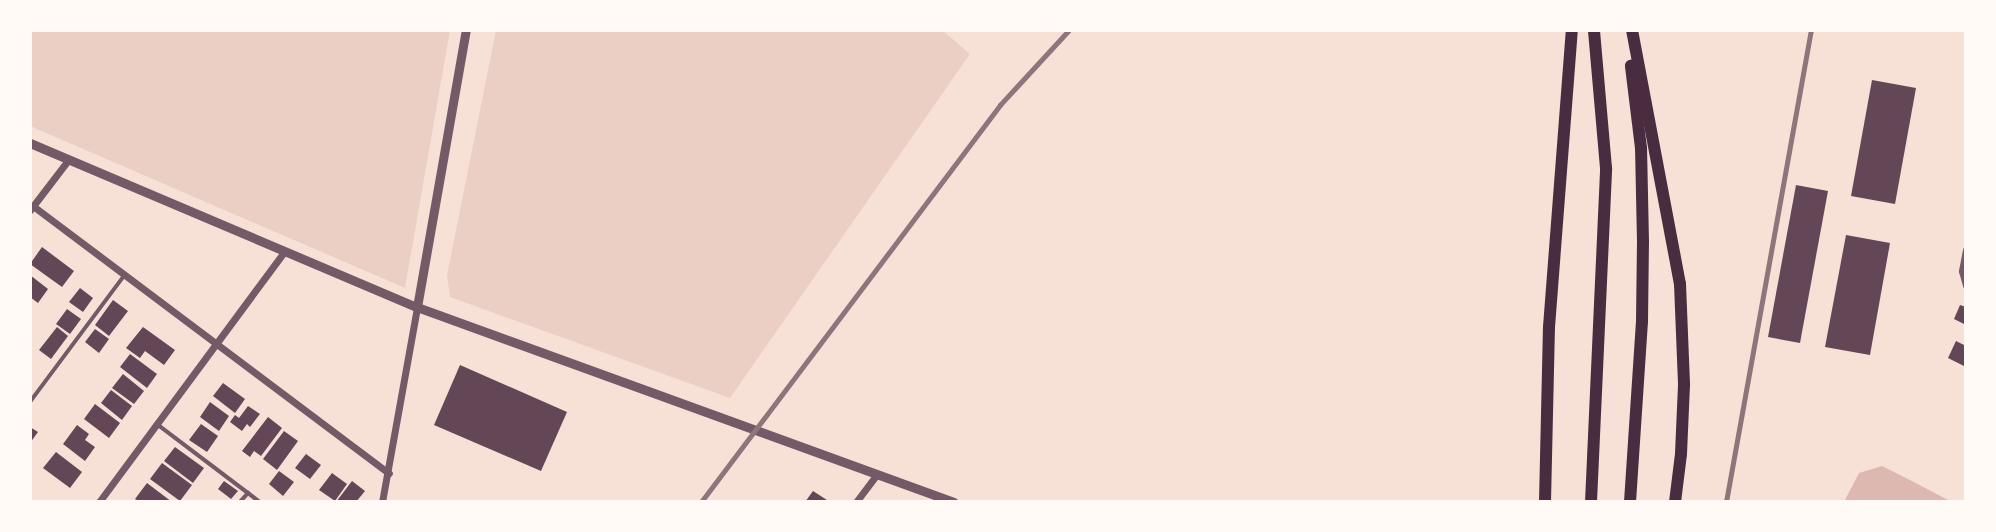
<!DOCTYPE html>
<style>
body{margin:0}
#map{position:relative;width:1996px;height:532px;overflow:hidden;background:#f7e1d7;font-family:"Noto Sans",sans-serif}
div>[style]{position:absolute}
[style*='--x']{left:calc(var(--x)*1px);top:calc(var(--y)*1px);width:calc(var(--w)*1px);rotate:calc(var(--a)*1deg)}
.green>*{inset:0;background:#ebcfc5}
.water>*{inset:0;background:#dcb8b0}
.building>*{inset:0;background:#644757}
.service>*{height:3.5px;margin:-1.75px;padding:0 1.75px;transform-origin:1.75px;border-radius:1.75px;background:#755966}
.minor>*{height:7px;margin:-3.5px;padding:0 3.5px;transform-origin:3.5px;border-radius:3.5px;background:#755966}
.tertiary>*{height:9px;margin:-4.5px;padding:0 4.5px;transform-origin:4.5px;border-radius:4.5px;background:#755966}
.motorway>*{height:12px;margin:-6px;padding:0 6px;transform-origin:6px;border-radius:6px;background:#4a2c40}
.rail>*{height:4.5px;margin:-2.25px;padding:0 2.25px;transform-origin:2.25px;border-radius:2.25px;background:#8f747c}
span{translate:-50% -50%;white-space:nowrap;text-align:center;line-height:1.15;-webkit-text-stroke:6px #fffaf5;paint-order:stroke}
.frame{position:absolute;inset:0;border:32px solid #fffaf5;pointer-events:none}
</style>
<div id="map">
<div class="green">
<div style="clip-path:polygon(30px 30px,450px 30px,405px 288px,30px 126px)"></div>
<div style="clip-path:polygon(496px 30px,942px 30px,970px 54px,730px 398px,450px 297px,447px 275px)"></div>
</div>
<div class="water">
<div style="clip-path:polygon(1882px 466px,1904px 477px,1952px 502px,1844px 502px,1859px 473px)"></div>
</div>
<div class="building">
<div style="clip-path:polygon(1872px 80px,1916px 88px,1895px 204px,1851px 196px)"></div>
<div style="clip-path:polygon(1796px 185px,1828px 191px,1800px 343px,1768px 337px)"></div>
<div style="clip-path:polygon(1846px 235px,1890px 243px,1870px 355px,1825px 347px)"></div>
<div style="clip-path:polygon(42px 247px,74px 271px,62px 287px,30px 264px)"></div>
<div style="clip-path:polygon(30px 275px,48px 289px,38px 303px,30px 297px)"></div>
<div style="clip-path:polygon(80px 288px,93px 298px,83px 312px,69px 302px)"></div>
<div style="clip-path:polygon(113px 300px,128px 311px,109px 336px,95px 325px)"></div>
<div style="clip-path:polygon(1960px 305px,1966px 307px,1966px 325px,1954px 319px)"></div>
<div style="clip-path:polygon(67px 309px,81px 319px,70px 334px,56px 324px)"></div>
<div style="clip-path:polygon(57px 327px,68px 336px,51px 359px,39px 350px)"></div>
<div style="clip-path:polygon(143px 327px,175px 350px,164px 365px,145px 351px,140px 358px,126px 348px)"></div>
<div style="clip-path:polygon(95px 329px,109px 339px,99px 353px,85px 342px)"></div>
<div style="clip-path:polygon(1956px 341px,1966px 346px,1966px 367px,1948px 358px)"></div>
<div style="clip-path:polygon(130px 354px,157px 374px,147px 388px,120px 367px)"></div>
<div style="clip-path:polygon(460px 365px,567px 412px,541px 471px,434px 425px)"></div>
<div style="clip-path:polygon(123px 374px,144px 391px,134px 404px,112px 388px)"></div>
<div style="clip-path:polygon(223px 383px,245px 399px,235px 413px,213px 396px)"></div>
<div style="clip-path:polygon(111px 390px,132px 406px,122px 420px,101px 403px)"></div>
<div style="clip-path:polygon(210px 402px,229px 416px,219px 431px,200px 417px)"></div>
<div style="clip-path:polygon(95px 404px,120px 423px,109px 438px,84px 419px)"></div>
<div style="clip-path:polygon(248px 406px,260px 414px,250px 427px,247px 424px,242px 431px,230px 422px,235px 415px,239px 418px)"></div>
<div style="clip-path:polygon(268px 417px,282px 428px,261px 456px,254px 451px,250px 457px,242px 451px)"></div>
<div style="clip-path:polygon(201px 424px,218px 436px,207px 452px,189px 440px)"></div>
<div style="clip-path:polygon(77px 425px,89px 434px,85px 440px,95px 447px,85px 461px,63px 444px)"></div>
<div style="clip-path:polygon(30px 427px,38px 432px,30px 443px)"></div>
<div style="clip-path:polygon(284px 431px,298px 441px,277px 470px,263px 459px)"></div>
<div style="clip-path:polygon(175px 447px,204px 468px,193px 483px,164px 461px)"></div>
<div style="clip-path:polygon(56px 452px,82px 472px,70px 488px,43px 468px)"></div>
<div style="clip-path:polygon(306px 454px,321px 465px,310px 479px,295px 468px)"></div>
<div style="clip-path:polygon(162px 463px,192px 485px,180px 501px,150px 479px)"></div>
<div style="clip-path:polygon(279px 471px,294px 482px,283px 496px,269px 484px)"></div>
<div style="clip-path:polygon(332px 473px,347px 484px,335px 501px,319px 490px)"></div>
<div style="clip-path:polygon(224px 481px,238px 491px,231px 499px,218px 489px)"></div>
<div style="clip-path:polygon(352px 481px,365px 491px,356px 502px,336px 502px)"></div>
<div style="clip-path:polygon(147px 483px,172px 502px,140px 502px,135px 499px)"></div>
<div style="clip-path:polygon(813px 491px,830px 502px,805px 502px)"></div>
</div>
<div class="service">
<div style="--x:30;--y:402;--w:157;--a:-53.3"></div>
<div style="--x:157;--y:424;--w:129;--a:37.1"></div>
<div style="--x:240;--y:502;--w:12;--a:-48"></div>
</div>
<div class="minor">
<div style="--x:33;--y:206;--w:445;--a:36.9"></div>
<div style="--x:30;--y:210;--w:64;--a:-52.6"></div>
<div style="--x:1966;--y:250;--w:21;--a:101"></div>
<div style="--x:1962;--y:271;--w:15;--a:74"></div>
<div style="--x:99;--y:502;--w:312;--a:-53.5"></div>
<div style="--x:382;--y:502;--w:198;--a:-79.8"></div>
<div style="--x:856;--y:502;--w:34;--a:-53"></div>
</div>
<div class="tertiary">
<div style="--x:30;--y:143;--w:420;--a:23"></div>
<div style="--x:417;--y:307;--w:571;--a:19.96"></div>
<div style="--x:417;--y:307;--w:281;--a:-80"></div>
</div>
<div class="motorway">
<div style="--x:1632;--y:30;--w:258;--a:79.3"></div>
<div style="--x:1680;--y:284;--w:101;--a:87.7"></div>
<div style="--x:1684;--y:385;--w:69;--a:92.5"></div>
<div style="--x:1681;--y:454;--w:48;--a:97.1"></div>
<div style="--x:1545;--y:502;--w:175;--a:-88.7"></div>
<div style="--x:1549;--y:327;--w:298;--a:-85.6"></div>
<div style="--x:1591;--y:502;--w:334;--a:-87.4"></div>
<div style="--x:1606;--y:168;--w:139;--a:-95"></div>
<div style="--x:1630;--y:502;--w:180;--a:-86.2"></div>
<div style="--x:1642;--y:322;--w:80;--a:-89.3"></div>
<div style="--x:1643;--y:242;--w:94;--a:-91.2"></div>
<div style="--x:1641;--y:148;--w:83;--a:-97"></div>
</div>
<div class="rail">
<div style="--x:701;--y:502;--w:497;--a:-53"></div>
<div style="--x:1000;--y:105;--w:102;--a:-47.4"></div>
<div style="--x:1726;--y:502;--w:480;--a:-79.8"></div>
</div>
<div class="frame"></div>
</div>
